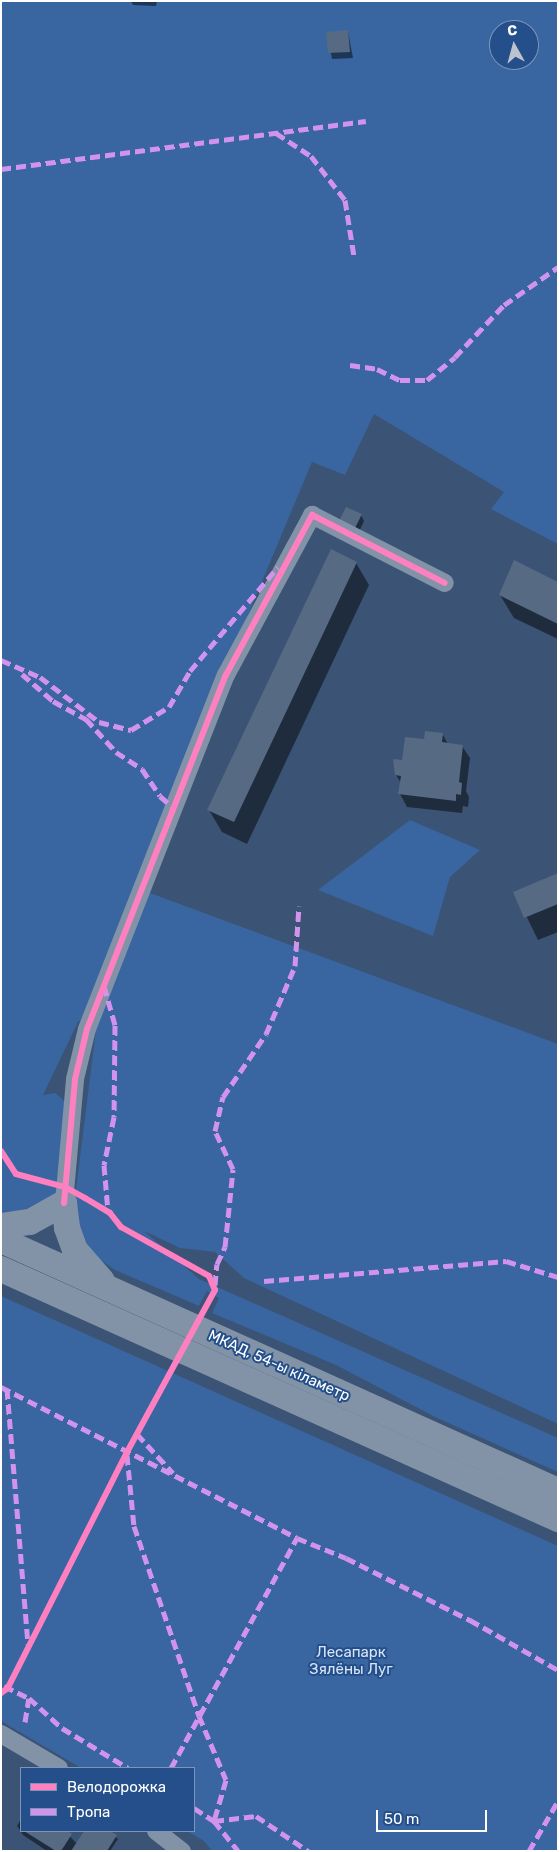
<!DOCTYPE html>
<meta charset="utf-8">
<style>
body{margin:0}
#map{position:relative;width:559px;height:1852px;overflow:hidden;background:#3b5374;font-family:Rubik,sans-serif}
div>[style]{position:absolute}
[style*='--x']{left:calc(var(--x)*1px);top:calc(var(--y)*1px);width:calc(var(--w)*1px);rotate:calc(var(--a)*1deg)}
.green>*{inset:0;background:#3965a1}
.shadow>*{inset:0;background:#0007}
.building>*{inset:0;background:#576a84}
.minor>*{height:18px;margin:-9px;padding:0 9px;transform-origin:9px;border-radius:9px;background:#8293a8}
.highway>*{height:26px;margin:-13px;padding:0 13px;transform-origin:13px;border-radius:13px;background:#8293a7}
.quiet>*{height:5px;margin-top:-2.5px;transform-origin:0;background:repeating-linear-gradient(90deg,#d193ec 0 10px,transparent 0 15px)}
.cycleway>*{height:6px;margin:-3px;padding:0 3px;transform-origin:3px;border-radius:3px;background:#ff80c0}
span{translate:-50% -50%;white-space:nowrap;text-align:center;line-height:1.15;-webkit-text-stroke:4px #244f8b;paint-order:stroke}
.street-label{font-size:15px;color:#fff}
.park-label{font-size:15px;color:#d6e5f8}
.frame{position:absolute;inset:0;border:2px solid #fff;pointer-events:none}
.legend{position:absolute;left:20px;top:1767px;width:175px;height:65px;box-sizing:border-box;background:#244f8b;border:1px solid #7c95b9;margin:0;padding:6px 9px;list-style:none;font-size:15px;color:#fff}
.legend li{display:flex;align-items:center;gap:10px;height:25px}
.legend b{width:25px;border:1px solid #7c95b9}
.north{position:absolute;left:489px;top:20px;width:50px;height:50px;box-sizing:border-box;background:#244f8b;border:1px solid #7c95b9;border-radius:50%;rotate:353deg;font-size:14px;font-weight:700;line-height:20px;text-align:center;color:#fff}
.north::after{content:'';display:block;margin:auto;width:18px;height:22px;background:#bac3ce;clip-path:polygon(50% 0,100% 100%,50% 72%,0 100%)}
.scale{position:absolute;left:376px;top:1810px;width:111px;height:22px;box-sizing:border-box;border:2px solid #fff;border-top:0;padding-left:6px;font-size:15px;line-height:18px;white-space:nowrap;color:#fff;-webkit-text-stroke:4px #244f8b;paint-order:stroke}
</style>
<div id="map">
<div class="green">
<div style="clip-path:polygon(evenodd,1px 1px,558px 1px,558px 544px,491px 509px,504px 492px,374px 414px,345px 475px,312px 462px,134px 887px,558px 1044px,558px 1424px,244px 1278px,215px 1252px,180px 1248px,144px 1231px,199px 1279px,558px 1438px,558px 1472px,437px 1418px,336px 1365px,212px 1313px,219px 1298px,207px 1291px,199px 1306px,115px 1270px,99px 1259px,86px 1245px,76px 1226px,74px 1205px,98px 1014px,78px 1022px,43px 1095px,55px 1093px,66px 1102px,56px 1194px,22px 1211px,1px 1212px,1px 1px,499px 30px,529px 30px,529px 60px,499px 60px,499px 30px)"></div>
<div style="clip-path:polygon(410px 820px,480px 850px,450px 877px,433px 936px,318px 890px)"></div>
<div style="clip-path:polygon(1px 1296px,558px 1546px,558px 1851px,212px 1851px,204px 1841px,187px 1831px,194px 1831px,194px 1768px,81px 1768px,1px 1721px)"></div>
</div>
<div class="shadow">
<div style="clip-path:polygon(131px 1px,157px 1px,156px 6px,133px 5px)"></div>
<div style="clip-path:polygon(348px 32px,353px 58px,332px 59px,327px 33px)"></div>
<div style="clip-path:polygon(361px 515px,364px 521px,358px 534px,344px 528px)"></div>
<div style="clip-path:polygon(356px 563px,369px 585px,247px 844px,222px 832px,209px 810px)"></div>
<div style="clip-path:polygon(558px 583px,558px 639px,514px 618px,500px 595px)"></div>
<div style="clip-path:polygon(443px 735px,448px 744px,462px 746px,470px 758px,466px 791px,469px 797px,468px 807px,463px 806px,462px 813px,407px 807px,400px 794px,401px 783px,396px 775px,403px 761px,425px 741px)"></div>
<div style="clip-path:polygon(558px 875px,558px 932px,538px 940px,515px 893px)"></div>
<div style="clip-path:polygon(21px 1819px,21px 1831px,65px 1831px,77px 1844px,86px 1831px,108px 1831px,118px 1839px,110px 1851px,47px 1851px,23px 1835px,17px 1826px)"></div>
</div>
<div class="building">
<div style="clip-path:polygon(348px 30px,350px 52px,328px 53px,326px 32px)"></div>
<div style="clip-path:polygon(346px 507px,362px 514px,355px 528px,339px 521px)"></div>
<div style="clip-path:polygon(331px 549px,357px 562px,234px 822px,207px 810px)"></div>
<div style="clip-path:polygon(514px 560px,558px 582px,558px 624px,499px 595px)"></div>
<div style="clip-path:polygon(425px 731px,443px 733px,442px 742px,463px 745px,459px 782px,462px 783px,461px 795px,456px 794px,456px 801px,398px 794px,401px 776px,395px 775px,393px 759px,402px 760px,405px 737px,424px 739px)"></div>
<div style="clip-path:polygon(558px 873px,558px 904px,524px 918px,513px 892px)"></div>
<div style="clip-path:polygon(24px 1831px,68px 1831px,72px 1834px,61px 1851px,56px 1851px)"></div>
<div style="clip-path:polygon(84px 1831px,110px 1831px,117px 1835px,107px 1851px,71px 1851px)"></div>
</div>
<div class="minor">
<div style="--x:64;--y:1203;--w:124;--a:-84.9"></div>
<div style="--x:75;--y:1079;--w:51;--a:-76.5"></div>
<div style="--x:87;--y:1029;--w:380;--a:-68.6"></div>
<div style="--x:226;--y:675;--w:182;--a:-61.7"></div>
<div style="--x:312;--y:515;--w:149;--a:27.1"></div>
<div style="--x:1;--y:1734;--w:67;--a:30.4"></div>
<div style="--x:156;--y:1831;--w:33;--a:38"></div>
</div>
<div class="highway">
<div style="--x:64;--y:1203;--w:25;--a:83"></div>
<div style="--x:67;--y:1228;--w:23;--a:70"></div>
<div style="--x:75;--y:1250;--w:41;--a:48.9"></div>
<div style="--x:1;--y:1226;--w:29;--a:-8"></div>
<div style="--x:30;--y:1222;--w:39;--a:-29"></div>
<div style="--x:1;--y:1240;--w:611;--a:24.26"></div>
<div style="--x:1;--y:1269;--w:611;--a:24.17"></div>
</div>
<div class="quiet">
<div style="--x:276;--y:133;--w:42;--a:33.3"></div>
<div style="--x:311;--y:156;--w:56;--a:52.3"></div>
<div style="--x:345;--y:200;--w:57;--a:80.9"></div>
<div style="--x:1;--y:169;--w:368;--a:-7.5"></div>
<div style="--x:350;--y:365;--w:27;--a:8"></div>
<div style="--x:377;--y:369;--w:25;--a:26"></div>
<div style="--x:400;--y:380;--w:27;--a:0"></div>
<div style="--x:427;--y:380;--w:36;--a:-39"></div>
<div style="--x:455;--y:357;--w:71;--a:-46.7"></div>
<div style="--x:504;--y:305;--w:66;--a:-35.1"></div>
<div style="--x:1;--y:660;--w:43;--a:23.6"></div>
<div style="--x:40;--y:677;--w:74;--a:37.3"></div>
<div style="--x:99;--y:722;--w:33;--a:14"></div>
<div style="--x:131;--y:730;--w:44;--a:-31.2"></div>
<div style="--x:169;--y:707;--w:42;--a:-59.7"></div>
<div style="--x:190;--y:671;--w:136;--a:-49.8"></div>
<div style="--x:22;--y:674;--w:41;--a:41.1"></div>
<div style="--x:53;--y:701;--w:38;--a:29"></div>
<div style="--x:86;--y:719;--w:45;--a:47.7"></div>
<div style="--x:116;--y:752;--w:31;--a:33"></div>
<div style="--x:142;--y:769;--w:32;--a:56"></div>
<div style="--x:160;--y:796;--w:18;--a:41"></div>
<div style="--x:104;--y:986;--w:41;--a:74.2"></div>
<div style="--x:115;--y:1025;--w:92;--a:90.6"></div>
<div style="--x:114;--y:1117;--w:49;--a:101.8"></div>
<div style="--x:104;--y:1165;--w:47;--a:85.1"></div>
<div style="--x:264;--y:1281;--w:243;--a:-4.7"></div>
<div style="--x:506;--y:1261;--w:54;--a:17.1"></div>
<div style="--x:215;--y:1285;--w:21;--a:-85"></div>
<div style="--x:217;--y:1264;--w:19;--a:-65"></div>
<div style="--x:225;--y:1247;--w:78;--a:-84.1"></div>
<div style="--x:233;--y:1169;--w:42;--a:-115.3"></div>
<div style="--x:215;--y:1131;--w:35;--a:-77"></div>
<div style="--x:223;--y:1097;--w:76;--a:-55.7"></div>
<div style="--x:266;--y:1034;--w:74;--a:-66.9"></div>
<div style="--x:295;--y:966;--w:60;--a:-86.2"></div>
<div style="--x:1;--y:1387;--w:332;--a:27"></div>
<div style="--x:297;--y:1538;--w:53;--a:22.2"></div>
<div style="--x:346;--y:1558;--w:139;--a:26.6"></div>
<div style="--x:470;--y:1620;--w:101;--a:29.6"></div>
<div style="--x:7;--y:1389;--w:256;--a:85.3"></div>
<div style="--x:137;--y:1434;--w:53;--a:47.3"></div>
<div style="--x:127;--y:1455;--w:71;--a:84.4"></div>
<div style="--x:134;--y:1526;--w:201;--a:71.1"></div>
<div style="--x:199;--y:1716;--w:69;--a:67.1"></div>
<div style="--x:226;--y:1780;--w:43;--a:106.3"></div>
<div style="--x:214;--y:1821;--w:42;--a:-6.8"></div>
<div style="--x:256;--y:1816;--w:63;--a:33.9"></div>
<div style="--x:4;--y:1686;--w:28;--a:26"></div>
<div style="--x:29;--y:1698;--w:45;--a:42.3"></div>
<div style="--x:62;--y:1728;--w:77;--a:31.2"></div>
<div style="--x:25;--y:1722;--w:24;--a:-81"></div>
<div style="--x:171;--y:1768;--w:262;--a:-61.3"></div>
<div style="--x:194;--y:1808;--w:24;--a:33"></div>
<div style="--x:214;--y:1821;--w:38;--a:51"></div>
<div style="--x:529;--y:1851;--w:58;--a:-59.9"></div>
</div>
<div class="cycleway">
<div style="--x:1;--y:1151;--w:27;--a:57"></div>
<div style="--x:16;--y:1174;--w:51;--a:14.9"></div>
<div style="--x:65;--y:1187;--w:23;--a:29"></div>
<div style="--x:85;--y:1198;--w:29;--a:31"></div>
<div style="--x:110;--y:1213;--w:18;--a:52"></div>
<div style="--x:121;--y:1227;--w:101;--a:29.1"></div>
<div style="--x:209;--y:1276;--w:15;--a:67"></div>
<div style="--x:215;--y:1290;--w:184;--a:118.5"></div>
<div style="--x:127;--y:1452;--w:264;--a:116.8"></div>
<div style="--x:8;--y:1688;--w:9;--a:144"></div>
<div style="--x:64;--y:1203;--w:124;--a:-84.9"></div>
<div style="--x:75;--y:1079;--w:51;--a:-76.5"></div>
<div style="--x:87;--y:1029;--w:380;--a:-68.6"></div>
<div style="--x:226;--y:675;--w:182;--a:-61.7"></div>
<div style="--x:312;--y:515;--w:149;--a:27.1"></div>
</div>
<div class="street-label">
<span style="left:279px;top:1366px;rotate:24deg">МКАД, 54-ы кіламетр</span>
</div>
<div class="park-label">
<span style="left:351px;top:1661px">Лесапарк<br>Зялёны Луг</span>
</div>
<div class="frame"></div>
<ul class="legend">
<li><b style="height:6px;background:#ff80c0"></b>Велодорожка</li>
<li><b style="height:6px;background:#d193ec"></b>Тропа</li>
</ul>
<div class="north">С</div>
<div class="scale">50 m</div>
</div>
